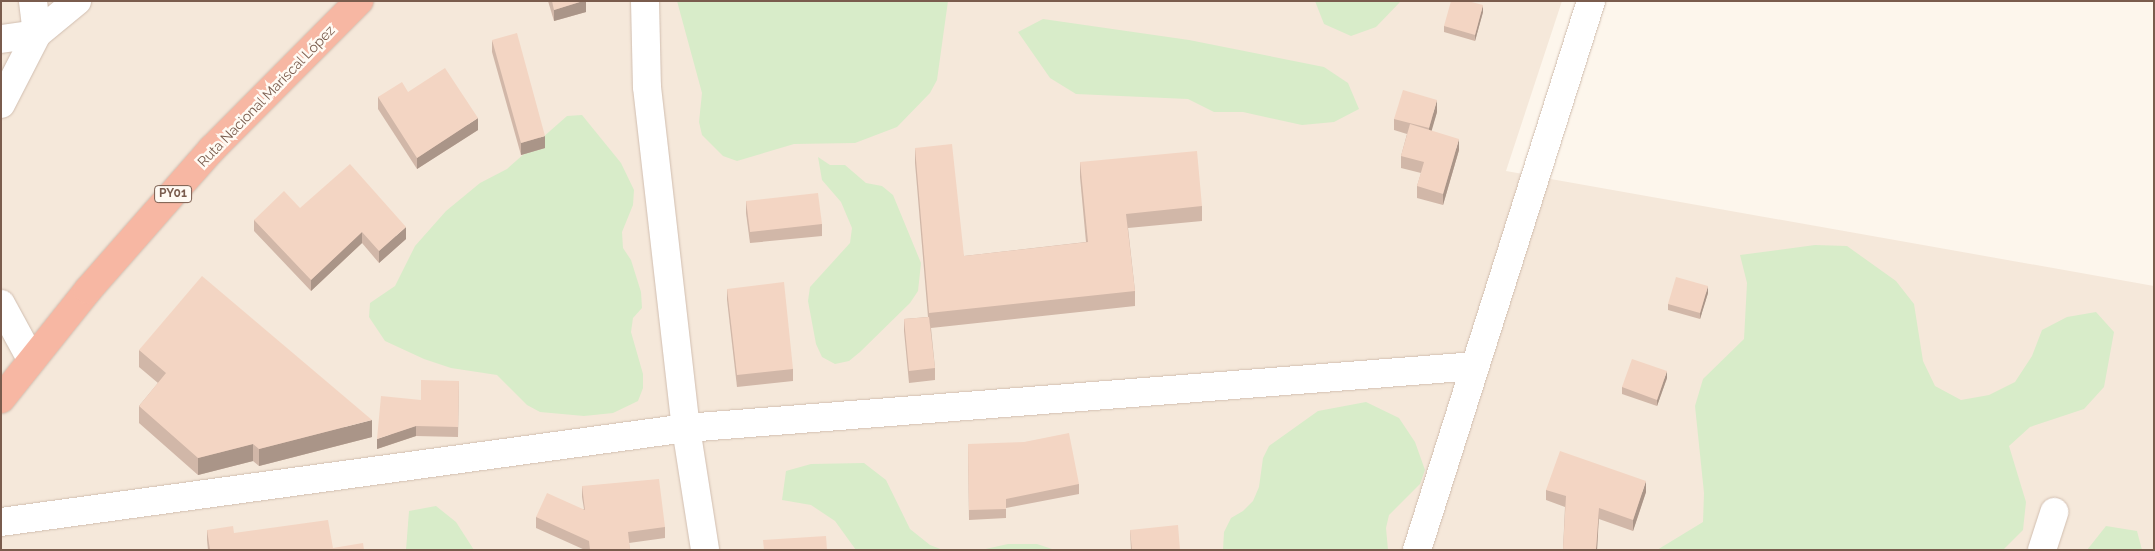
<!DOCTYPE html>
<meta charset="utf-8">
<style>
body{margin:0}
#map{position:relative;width:2155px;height:551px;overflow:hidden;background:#fdf6ec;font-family:Raleway,sans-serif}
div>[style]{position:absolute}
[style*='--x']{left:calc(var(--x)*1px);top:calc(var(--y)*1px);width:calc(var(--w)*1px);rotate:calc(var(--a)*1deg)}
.residential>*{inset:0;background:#f5e8da}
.green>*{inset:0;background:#d8ecc9}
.roads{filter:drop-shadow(0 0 1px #d1beb0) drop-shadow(0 0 1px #d1beb0)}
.minor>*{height:28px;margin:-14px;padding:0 14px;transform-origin:14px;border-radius:14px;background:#fff}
.highway>*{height:28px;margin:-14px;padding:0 14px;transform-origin:14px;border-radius:14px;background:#f7b7a3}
.wall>*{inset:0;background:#d1b7a8}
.shaded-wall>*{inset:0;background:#aa9588}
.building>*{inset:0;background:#f3d5c3}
span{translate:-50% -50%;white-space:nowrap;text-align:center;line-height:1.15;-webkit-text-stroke:5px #fffaf3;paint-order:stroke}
.shield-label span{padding:1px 4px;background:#fffaf3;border:1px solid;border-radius:4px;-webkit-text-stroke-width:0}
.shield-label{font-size:12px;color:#7a5c4d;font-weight:700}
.street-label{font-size:14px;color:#7a5c4d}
.frame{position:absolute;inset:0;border:2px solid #7a5c4d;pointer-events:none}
</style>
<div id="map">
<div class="residential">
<div style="clip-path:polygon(1px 1px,1562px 1px,1506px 171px,2154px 286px,2154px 550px,1px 550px)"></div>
</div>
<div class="green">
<div style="clip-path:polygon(677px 1px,948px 1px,937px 80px,930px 93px,897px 127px,855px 143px,794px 144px,737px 161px,723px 156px,702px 135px,699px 122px,702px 93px)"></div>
<div style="clip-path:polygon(1315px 1px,1401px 1px,1376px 27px,1351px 36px,1324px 24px)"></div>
<div style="clip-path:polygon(1043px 19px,1189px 40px,1324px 67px,1348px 83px,1359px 109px,1334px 122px,1302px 125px,1243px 112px,1214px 112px,1188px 99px,1076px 94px,1050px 78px,1018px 32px)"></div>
<div style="clip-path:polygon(582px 115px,621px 163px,634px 190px,633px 205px,622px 232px,623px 248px,631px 260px,641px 292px,642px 308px,633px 318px,631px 332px,643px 374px,643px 388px,638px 401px,613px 413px,584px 416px,540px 412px,527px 405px,497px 375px,451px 368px,424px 359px,385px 341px,369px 317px,370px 303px,395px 286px,415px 246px,446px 211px,480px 183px,507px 169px,567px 116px)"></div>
<div style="clip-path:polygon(818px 157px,830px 165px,845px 165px,866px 183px,882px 186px,893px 195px,921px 263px,918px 291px,910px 303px,860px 352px,849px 361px,835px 364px,822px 357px,816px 344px,808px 301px,810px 287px,850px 243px,852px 228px,841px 202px,822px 180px)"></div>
<div style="clip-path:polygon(1815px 245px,1847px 246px,1896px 281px,1914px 304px,1923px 361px,1935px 386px,1961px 400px,1989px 395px,2015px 382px,2032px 356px,2042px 330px,2067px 317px,2096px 312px,2114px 332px,2104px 387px,2084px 409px,2030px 427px,2009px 446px,2026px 502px,2023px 530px,2003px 550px,1657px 550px,1703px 522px,1704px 493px,1695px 406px,1703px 379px,1744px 339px,1747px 283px,1740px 255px)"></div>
<div style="clip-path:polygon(1366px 402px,1399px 418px,1415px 442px,1425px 470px,1420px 484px,1389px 515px,1386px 528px,1388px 550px,1223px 550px,1224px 532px,1231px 518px,1243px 511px,1253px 501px,1259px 487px,1263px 458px,1269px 446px,1318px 411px)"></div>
<div style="clip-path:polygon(864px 463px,886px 480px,910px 529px,930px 545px,943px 550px,856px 550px,835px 521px,811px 505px,782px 500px,786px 471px,811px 464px)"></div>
<div style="clip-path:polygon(436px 506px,456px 522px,474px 550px,406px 550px,409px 511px)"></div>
<div style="clip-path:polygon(2106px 526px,2137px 531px,2142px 550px,2087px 550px)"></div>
<div style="clip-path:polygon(1008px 544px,1037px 544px,1055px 550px,981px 550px)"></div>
</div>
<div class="roads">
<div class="minor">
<div style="--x:645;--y:1;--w:86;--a:88.7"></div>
<div style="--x:647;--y:87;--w:343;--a:83.5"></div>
<div style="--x:686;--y:428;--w:123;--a:81.1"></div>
<div style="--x:1;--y:39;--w:36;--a:-8"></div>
<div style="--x:37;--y:34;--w:33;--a:-97"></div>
<div style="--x:1;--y:104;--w:79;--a:-62.8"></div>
<div style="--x:37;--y:34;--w:52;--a:-39.5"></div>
<div style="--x:1;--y:304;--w:63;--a:61.4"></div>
<div style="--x:1;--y:522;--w:691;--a:-7.81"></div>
<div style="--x:686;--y:428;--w:791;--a:-4.49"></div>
<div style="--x:1417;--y:550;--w:576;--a:-72.41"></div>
<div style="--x:2042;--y:550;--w:40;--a:-72"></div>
</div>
<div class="highway">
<div style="--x:1;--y:399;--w:139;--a:-51.4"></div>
<div style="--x:88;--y:290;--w:188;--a:-48.7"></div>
<div style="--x:212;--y:149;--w:209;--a:-45.2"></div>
</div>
</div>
<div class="wall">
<div style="clip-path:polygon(548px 1px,586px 1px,586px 12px,554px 21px)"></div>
<div style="clip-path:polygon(1483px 12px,1475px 41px,1444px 32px,1444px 26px)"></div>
<div style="clip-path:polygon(492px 40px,545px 148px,521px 155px,492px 52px)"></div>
<div style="clip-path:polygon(408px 92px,478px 130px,417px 169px,378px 109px,378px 97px)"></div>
<div style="clip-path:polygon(1437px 112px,1431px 131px,1459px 150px,1443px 205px,1417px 198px,1417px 186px,1421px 173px,1401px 168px,1401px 156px,1407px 134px,1394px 130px,1394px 119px)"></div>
<div style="clip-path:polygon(915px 148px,964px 256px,1086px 242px,1080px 177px,1080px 162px,1202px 206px,1202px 221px,1128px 228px,1135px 291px,1135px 306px,931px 328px,935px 368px,935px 380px,909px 383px,904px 331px,904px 319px,928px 317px,915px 163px)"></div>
<div style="clip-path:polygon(746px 201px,822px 224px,822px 236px,750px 243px,746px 213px)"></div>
<div style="clip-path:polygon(300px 208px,406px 239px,379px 263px,362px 243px,311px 291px,254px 231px,254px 220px)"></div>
<div style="clip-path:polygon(727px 289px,793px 369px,793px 381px,737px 387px,727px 300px)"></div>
<div style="clip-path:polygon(1708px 293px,1700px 319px,1668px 310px,1668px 304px)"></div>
<div style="clip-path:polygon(139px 350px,372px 437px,259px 466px,253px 461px,198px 475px,139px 423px,139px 406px,158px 383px,139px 367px)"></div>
<div style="clip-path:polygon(1667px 378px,1657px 406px,1622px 394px,1622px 387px)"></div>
<div style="clip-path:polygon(459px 381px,458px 437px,416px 436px,377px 449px,421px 400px)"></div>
<div style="clip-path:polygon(968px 444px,1079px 484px,1079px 494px,1006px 508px,1006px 518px,969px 520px)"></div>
<div style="clip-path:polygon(582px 486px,665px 527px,665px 538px,629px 543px,630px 550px,585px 550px,536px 528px,536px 517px,584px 509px,582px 497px)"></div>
<div style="clip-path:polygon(1546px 490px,1646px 492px,1633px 531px,1599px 519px,1597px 550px,1563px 550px,1565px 507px,1546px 500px)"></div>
<div style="clip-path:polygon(207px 530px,333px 548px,364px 550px,208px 550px,207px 540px)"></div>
<div style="clip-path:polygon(1130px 530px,1180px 550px,1131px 550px)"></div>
</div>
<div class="shaded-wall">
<div style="clip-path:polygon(583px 1px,586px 1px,586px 12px,554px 21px,554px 10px)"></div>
<div style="clip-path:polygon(1483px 5px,1483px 12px,1475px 41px,1475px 35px)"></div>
<div style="clip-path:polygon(1437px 100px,1437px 112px,1429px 140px,1429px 128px)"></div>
<div style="clip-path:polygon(478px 118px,478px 130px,417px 169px,417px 158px)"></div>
<div style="clip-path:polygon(545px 136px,545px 148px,521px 155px,521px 143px)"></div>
<div style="clip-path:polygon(1459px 139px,1459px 150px,1443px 205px,1443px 194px)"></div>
<div style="clip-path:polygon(406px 227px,406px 239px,379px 263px,379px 251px)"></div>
<div style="clip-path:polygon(362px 232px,362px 243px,311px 291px,311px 280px)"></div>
<div style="clip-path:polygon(1708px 286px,1708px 293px,1700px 319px,1700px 313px)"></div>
<div style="clip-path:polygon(1667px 371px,1667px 378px,1657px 406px,1657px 400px)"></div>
<div style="clip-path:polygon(372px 420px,372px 437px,259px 466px,259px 449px)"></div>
<div style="clip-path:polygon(416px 426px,416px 436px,377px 449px,377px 439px)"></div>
<div style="clip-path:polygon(253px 444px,253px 461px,198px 475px,198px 458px)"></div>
<div style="clip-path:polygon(1646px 481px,1646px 492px,1633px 531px,1633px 520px)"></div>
<div style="clip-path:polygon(1599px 508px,1597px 550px,1596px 550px)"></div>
</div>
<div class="building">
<div style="clip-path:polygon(552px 1px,583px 1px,554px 10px)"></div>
<div style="clip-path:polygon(1451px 1px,1468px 1px,1483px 5px,1475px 35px,1444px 26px)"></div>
<div style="clip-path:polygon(517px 33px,545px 136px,521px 143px,492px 40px)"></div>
<div style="clip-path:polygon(445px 68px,478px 118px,417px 158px,378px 97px,402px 82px,408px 92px)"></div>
<div style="clip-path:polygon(1403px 90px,1437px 100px,1429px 128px,1394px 119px)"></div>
<div style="clip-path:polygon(1410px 124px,1459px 139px,1443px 194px,1417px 186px,1424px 162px,1401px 156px)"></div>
<div style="clip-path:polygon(952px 144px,964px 256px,1088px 242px,1080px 162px,1197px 151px,1202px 206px,1126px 214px,1135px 291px,929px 313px,915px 148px)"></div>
<div style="clip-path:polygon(350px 164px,406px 227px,379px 251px,362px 232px,311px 280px,254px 220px,284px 191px,300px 208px)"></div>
<div style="clip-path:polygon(818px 193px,822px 224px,750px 232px,746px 201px)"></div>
<div style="clip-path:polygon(202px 276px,372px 420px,259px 449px,253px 444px,198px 458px,139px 406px,166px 373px,139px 350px)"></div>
<div style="clip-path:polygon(1676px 277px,1708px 286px,1700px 313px,1668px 304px)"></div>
<div style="clip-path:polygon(784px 282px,793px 369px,737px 375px,727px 289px)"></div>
<div style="clip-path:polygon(929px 317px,935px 368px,909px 371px,904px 319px)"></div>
<div style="clip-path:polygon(1632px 359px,1667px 371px,1657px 400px,1622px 387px)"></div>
<div style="clip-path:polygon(421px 380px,459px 381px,458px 427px,416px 426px,377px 439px,381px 396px,421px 400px)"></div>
<div style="clip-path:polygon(1069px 433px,1079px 484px,1006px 499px,1006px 509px,969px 510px,968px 444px,1024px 442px)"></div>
<div style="clip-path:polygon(1560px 451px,1646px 481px,1633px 520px,1599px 508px,1596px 550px,1563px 550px,1566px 496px,1546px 490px)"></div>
<div style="clip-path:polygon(659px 479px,665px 527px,628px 532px,630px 549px,590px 550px,589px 541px,536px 517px,547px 493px,585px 510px,582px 486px)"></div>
<div style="clip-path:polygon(328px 520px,333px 548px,363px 543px,364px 550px,210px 550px,207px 530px,233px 526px,234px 533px)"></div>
<div style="clip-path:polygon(1178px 525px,1180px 550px,1132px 550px,1130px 530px)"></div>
<div style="clip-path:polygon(826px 536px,827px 550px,764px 550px,763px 540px)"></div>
</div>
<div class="shield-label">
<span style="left:173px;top:194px">PY01</span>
</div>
<div class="street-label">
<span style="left:266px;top:96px;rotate:-46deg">Ruta Nacional Mariscal López</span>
</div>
<div class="frame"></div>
</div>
